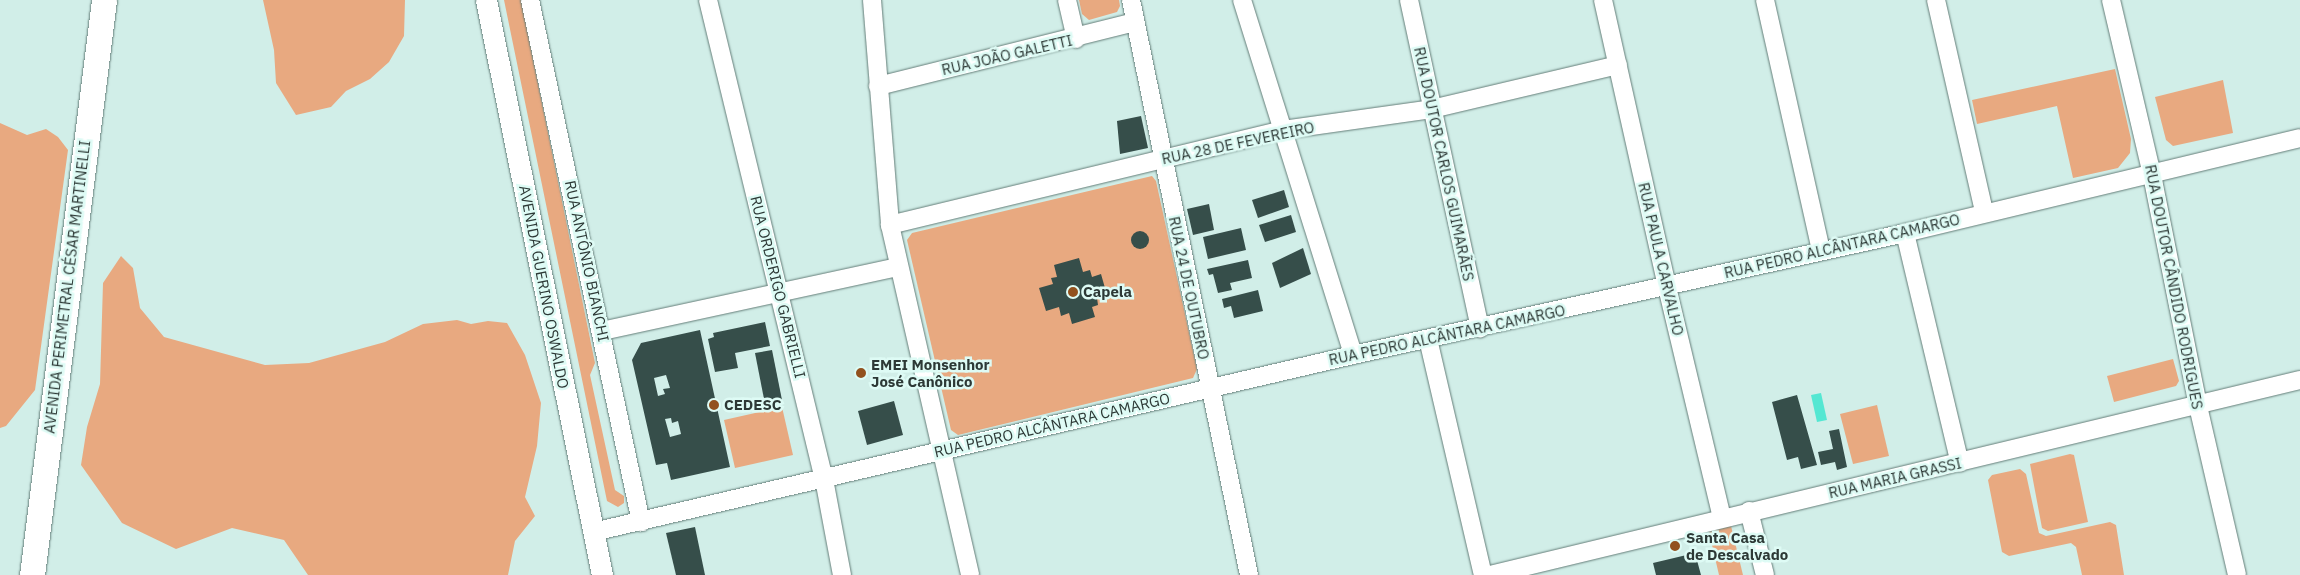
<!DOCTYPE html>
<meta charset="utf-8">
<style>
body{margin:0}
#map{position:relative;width:2300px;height:575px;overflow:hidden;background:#d1eee8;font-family:"IBM Plex Sans",sans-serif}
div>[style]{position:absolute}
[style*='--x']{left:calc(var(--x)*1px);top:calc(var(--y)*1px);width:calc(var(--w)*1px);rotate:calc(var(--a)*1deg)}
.green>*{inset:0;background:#e8a980}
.water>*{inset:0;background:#54e7d2}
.building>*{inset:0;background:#364e4a}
.round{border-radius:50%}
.roads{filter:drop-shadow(0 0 1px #647d78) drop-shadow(0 0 1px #647d78)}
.minor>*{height:18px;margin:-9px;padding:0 9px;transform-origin:9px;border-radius:9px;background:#fff}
.tertiary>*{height:21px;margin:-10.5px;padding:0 10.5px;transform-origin:10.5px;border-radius:10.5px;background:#fff}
.secondary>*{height:25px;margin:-12.5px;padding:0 12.5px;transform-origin:12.5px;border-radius:12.5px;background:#fff}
.dots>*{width:14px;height:14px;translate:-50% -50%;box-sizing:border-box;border:2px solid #defbf5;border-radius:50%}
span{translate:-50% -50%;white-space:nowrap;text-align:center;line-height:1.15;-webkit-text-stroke:5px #defbf5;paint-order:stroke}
.street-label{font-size:15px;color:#2d3936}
.poi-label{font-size:15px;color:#2d3936;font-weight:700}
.left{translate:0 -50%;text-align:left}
</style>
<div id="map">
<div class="green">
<div style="clip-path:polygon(263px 0,405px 0,404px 36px,389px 62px,370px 79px,346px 91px,331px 107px,296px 115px,276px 83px,274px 50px)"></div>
<div style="clip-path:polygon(504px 0,521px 0,595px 363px,590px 375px,615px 490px,624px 496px,624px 503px,618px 507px,607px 501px)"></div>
<div style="clip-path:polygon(1079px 0,1119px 0,1120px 6px,1117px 12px,1089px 20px,1082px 14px)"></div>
<div style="clip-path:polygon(2115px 69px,2131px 139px,2130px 153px,2118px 168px,2073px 178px,2057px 106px,1977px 124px,1972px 100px)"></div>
<div style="clip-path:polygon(2223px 80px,2233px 133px,2173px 146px,2166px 140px,2155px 97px)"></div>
<div style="clip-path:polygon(0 123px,27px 135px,46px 129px,58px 137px,68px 150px,35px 390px,6px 426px,0 428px)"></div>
<div style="clip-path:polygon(1152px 176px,1156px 181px,1197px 369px,1193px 378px,958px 435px,951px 430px,907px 240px,912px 233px)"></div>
<div style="clip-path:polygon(121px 256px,133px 268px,140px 308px,164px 337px,265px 365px,309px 363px,385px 342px,423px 324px,457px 320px,471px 324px,488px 321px,507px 323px,525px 355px,541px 403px,537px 446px,525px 497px,535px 516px,515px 541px,508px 575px,308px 575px,284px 540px,232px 528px,176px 549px,122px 523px,81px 465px,87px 427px,100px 384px,103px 283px)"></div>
<div style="clip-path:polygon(2173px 359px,2179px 381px,2176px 386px,2114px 402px,2107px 376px)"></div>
<div style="clip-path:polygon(1877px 405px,1889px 456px,1853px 464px,1840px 414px)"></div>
<div style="clip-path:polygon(782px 407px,793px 455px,735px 468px,724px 420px)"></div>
<div style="clip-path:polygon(2070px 454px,2074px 455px,2088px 522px,2048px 531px,2042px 528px,2030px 464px)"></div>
<div style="clip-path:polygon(2020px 469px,2026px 474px,2039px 533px,2046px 536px,2110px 522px,2116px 525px,2124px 575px,2082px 575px,2076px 547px,2071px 543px,2009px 556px,2002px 552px,1988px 480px,1992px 475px)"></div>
<div style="clip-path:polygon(1731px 526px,1743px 575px,1719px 575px,1709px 532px)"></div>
</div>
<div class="water">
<div style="clip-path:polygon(1821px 393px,1827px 420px,1817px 422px,1811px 395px)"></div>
</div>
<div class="building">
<div style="clip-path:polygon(1141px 116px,1148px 148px,1120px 154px,1117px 121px)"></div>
<div style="clip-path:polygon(1284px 190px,1289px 207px,1258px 218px,1252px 200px)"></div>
<div style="clip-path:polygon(1209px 204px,1214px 230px,1193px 235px,1187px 209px)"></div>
<div style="clip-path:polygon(1291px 215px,1296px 232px,1265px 242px,1259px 225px)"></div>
<div style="clip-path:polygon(1241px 228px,1246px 250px,1208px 259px,1203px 237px)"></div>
<div class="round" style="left:1131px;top:231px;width:18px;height:18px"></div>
<div style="clip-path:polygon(1303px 248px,1311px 274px,1280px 288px,1272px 263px)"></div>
<div style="clip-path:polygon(1079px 258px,1083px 272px,1090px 270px,1092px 277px,1101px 274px,1107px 295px,1097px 298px,1098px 305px,1092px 307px,1095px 317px,1072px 324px,1069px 313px,1061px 316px,1059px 307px,1046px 311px,1039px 288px,1053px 284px,1051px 278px,1057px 277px,1054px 265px)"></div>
<div style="clip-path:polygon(1248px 260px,1252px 278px,1230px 283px,1232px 290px,1218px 293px,1213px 274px,1209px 275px,1207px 269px)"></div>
<div style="clip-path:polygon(1258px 290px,1263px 311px,1234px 318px,1231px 306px,1224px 308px,1222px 299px)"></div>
<div style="clip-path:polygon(765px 322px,770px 346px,735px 353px,738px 368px,715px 372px,708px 339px,714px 337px,713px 333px)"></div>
<div style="clip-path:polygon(evenodd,700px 330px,730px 467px,671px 480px,667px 463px,656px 465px,632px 360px,641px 343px,700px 330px,666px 375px,670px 388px,663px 389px,665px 394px,658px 396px,654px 378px,666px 375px,700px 330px,671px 418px,672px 423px,678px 421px,681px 434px,670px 437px,665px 419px,671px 418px)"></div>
<div style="clip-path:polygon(772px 350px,782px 400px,765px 404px,755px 353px)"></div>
<div style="clip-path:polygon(1797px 395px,1817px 465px,1801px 469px,1798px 457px,1787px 460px,1772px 402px)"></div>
<div style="clip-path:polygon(894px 401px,903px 435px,867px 445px,858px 411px)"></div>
<div style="clip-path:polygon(1839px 429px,1847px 467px,1837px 470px,1835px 462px,1821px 465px,1818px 452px,1833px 449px,1829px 431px)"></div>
<div style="clip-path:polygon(695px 527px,705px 575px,676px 575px,666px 533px)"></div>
<div style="clip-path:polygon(1695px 553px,1701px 575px,1656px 575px,1653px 563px)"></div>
</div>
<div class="roads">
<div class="minor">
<div style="--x:530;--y:0;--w:534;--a:78"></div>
<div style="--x:708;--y:0;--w:493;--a:76.4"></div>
<div style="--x:824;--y:479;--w:98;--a:79.4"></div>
<div style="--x:872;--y:0;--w:226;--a:85.4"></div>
<div style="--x:890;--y:225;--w:359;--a:77.1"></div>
<div style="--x:1067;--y:0;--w:40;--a:77"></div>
<div style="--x:1131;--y:0;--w:587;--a:78.4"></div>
<div style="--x:1242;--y:0;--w:372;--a:72.6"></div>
<div style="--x:1409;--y:0;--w:336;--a:77.8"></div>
<div style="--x:1603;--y:0;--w:294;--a:77.4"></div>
<div style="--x:1667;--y:287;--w:236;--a:76.6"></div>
<div style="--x:1765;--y:0;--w:256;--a:77.4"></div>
<div style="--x:1936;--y:0;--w:217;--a:77.2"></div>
<div style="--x:2111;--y:0;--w:180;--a:76.8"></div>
<div style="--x:2152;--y:175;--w:236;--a:78.7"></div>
<div style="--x:2198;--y:406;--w:173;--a:77"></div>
<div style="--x:878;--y:86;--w:265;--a:-14"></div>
<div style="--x:890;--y:225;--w:404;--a:-13.6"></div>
<div style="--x:1283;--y:130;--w:150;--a:-8"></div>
<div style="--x:1432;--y:109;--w:191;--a:-13.3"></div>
<div style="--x:1905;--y:233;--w:236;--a:76.6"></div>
<div style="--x:602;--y:331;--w:303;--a:-12.2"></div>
<div style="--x:1428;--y:339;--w:242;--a:76.9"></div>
<div style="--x:1749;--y:511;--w:66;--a:76"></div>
<div style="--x:593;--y:532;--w:780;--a:-13.11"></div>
<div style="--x:1353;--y:355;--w:565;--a:-12.46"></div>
<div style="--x:1905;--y:233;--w:406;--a:-13.5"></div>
<div style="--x:1490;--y:575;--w:833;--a:-13.54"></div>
</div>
<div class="tertiary">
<div style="--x:486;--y:0;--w:587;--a:78.59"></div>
</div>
<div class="secondary">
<div style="--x:32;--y:575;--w:579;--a:-82.86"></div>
</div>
</div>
<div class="dots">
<div style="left:1073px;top:292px;background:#92511e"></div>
<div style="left:861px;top:373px;background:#92511e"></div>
<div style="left:714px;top:405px;background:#92511e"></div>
<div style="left:1675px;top:546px;background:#92511e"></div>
</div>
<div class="street-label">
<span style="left:1007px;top:55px;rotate:-13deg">RUA JOÃO GALETTI</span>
<span style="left:1238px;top:143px;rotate:-12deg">RUA 28 DE FEVEREIRO</span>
<span style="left:1444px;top:164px;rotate:78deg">RUA DOUTOR CARLOS GUIMARÃES</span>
<span style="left:1842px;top:246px;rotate:-13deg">RUA PEDRO ALCÂNTARA CAMARGO</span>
<span style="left:1661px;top:259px;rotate:77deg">RUA PAULA CARVALHO</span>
<span style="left:587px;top:261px;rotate:78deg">RUA ANTÔNIO BIANCHI</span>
<span style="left:67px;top:287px;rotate:-83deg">AVENIDA PERIMETRAL CÉSAR MARTINELLI</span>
<span style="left:544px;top:287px;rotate:79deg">AVENIDA GUERINO OSWALDO</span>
<span style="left:778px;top:287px;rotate:76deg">RUA ORDERIGO GABRIELLI</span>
<span style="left:2174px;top:287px;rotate:79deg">RUA DOUTOR CÂNDIDO RODRIGUES</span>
<span style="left:1189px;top:288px;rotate:78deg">RUA 24 DE OUTUBRO</span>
<span style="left:1447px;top:335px;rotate:-12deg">RUA PEDRO ALCÂNTARA CAMARGO</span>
<span style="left:1052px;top:425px;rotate:-13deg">RUA PEDRO ALCÂNTARA CAMARGO</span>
<span style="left:1895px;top:478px;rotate:-13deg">RUA MARIA GRASSI</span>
</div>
<div class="poi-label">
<span class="left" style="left:1083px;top:292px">Capela</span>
<span class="left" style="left:871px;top:373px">EMEI Monsenhor<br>José Canônico</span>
<span class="left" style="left:724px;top:405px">CEDESC</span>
<span class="left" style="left:1686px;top:546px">Santa Casa<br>de Descalvado</span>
</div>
</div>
